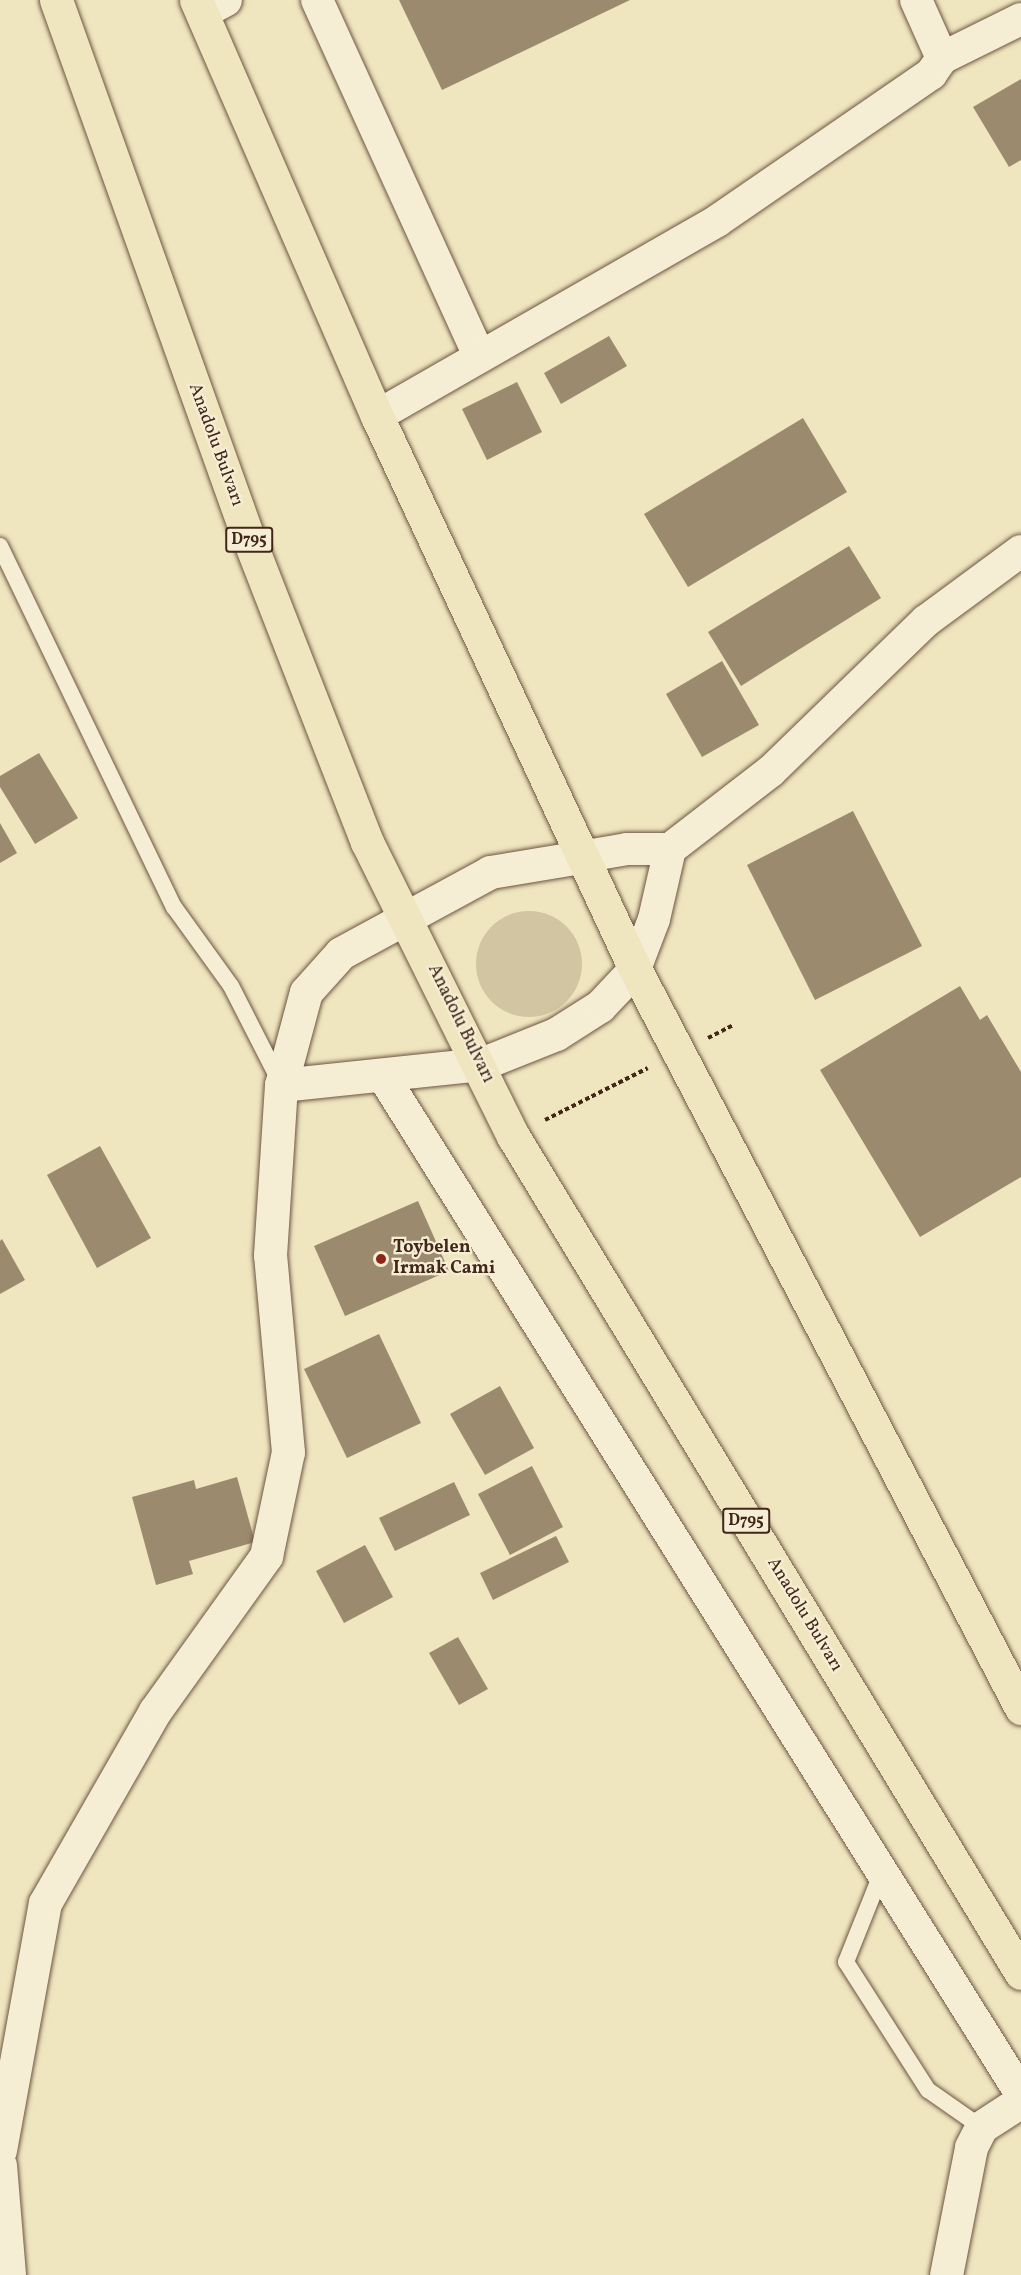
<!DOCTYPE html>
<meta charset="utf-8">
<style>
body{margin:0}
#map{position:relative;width:1021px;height:2275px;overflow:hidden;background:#efe5be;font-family:Vollkorn,serif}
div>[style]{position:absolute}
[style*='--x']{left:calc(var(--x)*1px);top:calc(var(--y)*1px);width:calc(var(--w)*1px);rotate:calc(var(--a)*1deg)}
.green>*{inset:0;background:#d2c5a2}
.round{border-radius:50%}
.building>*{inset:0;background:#9c8a6f}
.path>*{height:4px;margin-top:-2px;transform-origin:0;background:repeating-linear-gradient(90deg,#422719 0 4.5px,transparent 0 7.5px)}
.roads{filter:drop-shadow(0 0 2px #6d5642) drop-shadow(0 0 2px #6d5642)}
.service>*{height:16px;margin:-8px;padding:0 8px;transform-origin:8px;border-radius:8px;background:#f5eed5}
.minor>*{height:32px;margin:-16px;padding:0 16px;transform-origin:16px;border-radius:16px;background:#f5eed5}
.tertiary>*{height:33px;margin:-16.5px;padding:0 16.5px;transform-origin:16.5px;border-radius:16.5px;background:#f5eed5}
.trunk>*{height:33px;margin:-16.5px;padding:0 16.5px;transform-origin:16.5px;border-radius:16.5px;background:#efe5be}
.dots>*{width:16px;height:16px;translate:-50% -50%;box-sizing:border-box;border:3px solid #f5eed5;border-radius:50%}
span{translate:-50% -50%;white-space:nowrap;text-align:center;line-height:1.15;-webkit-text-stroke:4.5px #f5eed5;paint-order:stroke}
.shield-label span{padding:2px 4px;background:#f5eed5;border:2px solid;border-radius:4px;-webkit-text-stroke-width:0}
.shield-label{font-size:16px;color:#422719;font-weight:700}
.street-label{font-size:18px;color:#422719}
.poi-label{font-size:18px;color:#422719;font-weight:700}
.left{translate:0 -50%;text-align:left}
</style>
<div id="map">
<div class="green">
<div class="round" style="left:476px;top:911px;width:106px;height:106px"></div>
</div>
<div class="building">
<div style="clip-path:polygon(399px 0,630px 0,442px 90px)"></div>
<div style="clip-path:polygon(1021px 79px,1021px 160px,1009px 167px,973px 107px)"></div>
<div style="clip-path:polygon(609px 336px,627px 366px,561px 404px,544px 373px)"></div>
<div style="clip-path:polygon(517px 382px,542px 432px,487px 460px,462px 409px)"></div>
<div style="clip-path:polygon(803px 418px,847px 492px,688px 587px,644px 514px)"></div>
<div style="clip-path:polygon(849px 546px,881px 598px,741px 686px,708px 632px)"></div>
<div style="clip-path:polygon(722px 661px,759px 725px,702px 757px,666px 694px)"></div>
<div style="clip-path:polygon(39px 753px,78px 818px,35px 844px,0 787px,0 776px)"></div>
<div style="clip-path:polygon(853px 811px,922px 946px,815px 1000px,747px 865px)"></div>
<div style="clip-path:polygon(0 823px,17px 853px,0 863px)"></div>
<div style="clip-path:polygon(960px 986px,980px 1020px,987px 1015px,1021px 1072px,1021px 1177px,920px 1237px,820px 1070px)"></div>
<div style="clip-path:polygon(100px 1146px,151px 1238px,97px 1268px,47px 1175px)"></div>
<div style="clip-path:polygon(418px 1201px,449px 1271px,345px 1316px,314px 1246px)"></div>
<div style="clip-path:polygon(2px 1239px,25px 1280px,0 1294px,0 1241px)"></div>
<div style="clip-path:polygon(379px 1334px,421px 1423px,347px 1458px,304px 1369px)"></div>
<div style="clip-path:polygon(500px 1386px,534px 1448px,485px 1475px,450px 1414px)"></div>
<div style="clip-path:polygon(532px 1466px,563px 1527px,510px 1555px,478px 1494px)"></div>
<div style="clip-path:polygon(237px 1477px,255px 1542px,189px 1561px,193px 1574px,156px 1585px,132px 1497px,194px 1480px,196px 1489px)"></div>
<div style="clip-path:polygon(454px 1482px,470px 1515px,395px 1551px,379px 1518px)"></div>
<div style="clip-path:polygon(556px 1536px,569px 1562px,493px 1600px,480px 1573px)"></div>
<div style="clip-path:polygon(365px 1545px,393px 1597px,344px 1623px,316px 1571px)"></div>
<div style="clip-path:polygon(458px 1637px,488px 1689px,459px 1705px,429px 1653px)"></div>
</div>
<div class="path">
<div style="--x:708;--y:1038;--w:29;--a:-27"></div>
<div style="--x:545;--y:1120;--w:115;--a:-26.8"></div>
</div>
<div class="roads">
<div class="service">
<div style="--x:0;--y:546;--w:401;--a:64.3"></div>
<div style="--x:174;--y:907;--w:97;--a:54.2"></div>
<div style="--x:231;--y:986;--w:108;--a:63"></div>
<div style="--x:882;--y:1872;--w:97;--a:111.8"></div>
<div style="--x:846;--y:1962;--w:152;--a:57.4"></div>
<div style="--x:928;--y:2090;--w:65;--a:34.9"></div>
</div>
<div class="minor">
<div style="--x:317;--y:0;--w:389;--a:65.5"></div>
<div style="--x:916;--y:0;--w:64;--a:65.9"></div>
<div style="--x:202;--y:13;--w:27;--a:-28"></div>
<div style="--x:377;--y:416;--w:392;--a:-29.8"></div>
<div style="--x:717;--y:221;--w:260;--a:-34.5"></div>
<div style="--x:931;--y:74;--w:19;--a:-55"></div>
<div style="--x:942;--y:58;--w:88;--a:-26.3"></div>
<div style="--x:581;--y:857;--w:47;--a:-9.9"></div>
<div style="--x:627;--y:849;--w:43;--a:0"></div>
<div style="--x:670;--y:849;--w:128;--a:-37.7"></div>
<div style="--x:771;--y:771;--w:216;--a:-44.1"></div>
<div style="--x:926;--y:621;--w:118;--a:-36.4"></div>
<div style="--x:635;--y:969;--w:53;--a:-69.2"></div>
<div style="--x:654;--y:919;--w:72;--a:-77.1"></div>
<div style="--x:383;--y:1076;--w:1201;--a:57.92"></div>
</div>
<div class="tertiary">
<div style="--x:281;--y:1085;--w:201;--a:-6"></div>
<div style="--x:481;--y:1064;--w:81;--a:-21.8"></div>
<div style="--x:556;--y:1034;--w:52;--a:-32.5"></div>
<div style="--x:600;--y:1006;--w:51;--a:-46.6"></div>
<div style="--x:0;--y:2150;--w:251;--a:-79.7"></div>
<div style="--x:45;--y:1903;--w:221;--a:-60.2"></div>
<div style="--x:155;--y:1711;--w:191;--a:-54.4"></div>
<div style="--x:266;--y:1556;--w:106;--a:-78.1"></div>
<div style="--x:288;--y:1452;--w:198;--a:-95.2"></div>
<div style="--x:270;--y:1255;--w:170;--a:-86.3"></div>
<div style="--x:281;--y:1085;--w:96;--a:-75"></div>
<div style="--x:306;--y:992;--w:52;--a:-48.1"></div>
<div style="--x:341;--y:953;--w:170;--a:-28.5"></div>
<div style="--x:490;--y:872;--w:92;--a:-9.4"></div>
<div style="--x:0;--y:2165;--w:110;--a:85.3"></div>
<div style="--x:946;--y:2275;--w:130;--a:-78.9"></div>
<div style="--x:971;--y:2147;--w:22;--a:-63"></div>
<div style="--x:981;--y:2127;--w:48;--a:-33"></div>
</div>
<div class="trunk">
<div style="--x:56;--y:0;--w:570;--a:70.33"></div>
<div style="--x:248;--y:537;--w:327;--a:68.7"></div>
<div style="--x:367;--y:842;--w:328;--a:63.6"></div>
<div style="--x:513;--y:1136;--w:979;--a:58.75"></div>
<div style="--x:196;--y:0;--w:454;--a:66.5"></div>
<div style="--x:377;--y:416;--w:610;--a:64.99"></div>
<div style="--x:635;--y:969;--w:834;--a:62.42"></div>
</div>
</div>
<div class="dots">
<div style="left:381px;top:1259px;background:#8f2418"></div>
</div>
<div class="shield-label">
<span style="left:249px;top:540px">D795</span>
<span style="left:746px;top:1521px">D795</span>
</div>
<div class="street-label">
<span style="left:215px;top:445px;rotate:70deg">Anadolu Bulvarı</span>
<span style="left:460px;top:1024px;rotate:64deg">Anadolu Bulvarı</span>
<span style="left:804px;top:1615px;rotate:59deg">Anadolu Bulvarı</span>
</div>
<div class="poi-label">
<span class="left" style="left:393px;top:1259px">Toybelen<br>Irmak Cami</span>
</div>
</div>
